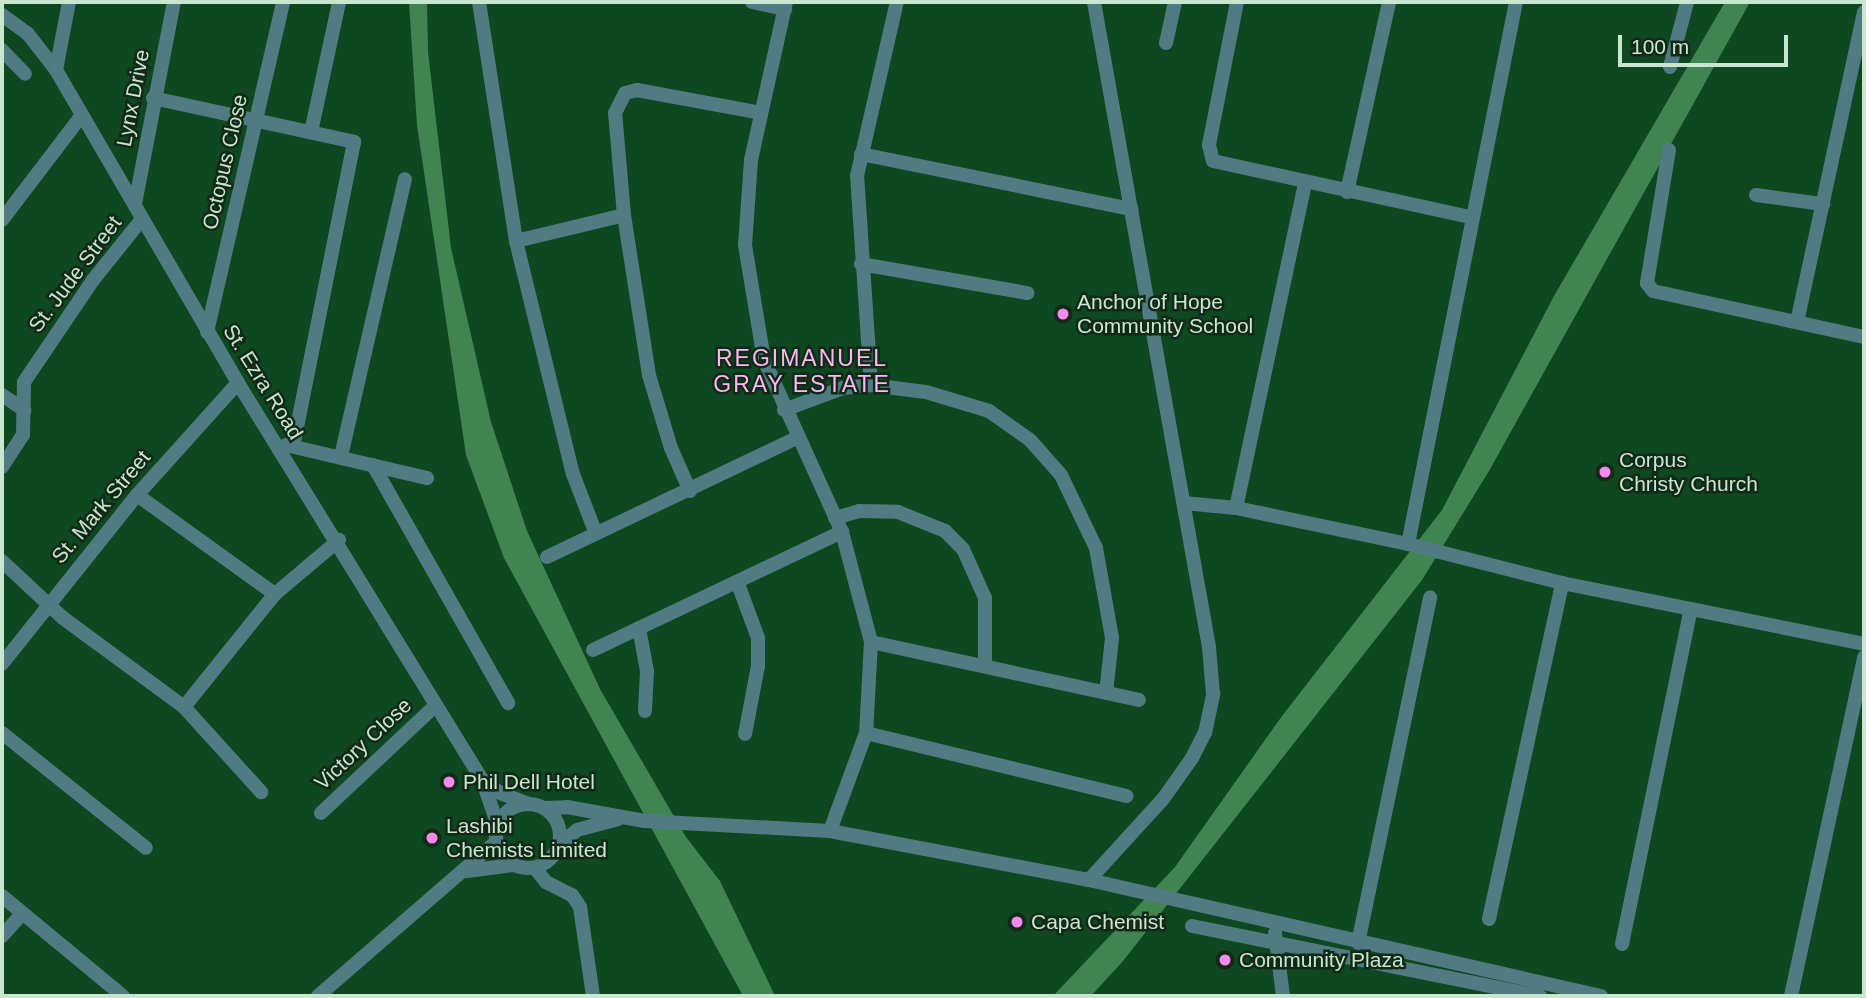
<!DOCTYPE html>
<style>
body{margin:0}
#map{position:relative;width:1866px;height:998px;overflow:hidden;background:#0e4821;font-family:Arial,sans-serif}
div>[style]{position:absolute}
[style*='--x']{left:calc(var(--x)*1px);top:calc(var(--y)*1px);width:calc(var(--w)*1px);rotate:calc(var(--a)*1deg)}
.water>*{inset:0;background:#408551}
.minor>*{height:14px;margin:-7px;padding:0 7px;transform-origin:7px;border-radius:7px;background:#517b83}
.minor>.ring{margin:-7px;padding:0;box-sizing:content-box;background:none;border:14px solid #517b83;border-radius:50%}
.dots>*{width:19px;height:19px;translate:-50% -50%;box-sizing:border-box;border:4px solid #122917;border-radius:50%}
span{translate:-50% -50%;white-space:nowrap;text-align:center;line-height:1.15;-webkit-text-stroke:5px #122917;paint-order:stroke}
.street-label{font-size:21px;color:#c9e6ce}
.poi-label{font-size:21px;color:#c9e6ce}
.left{translate:0 -50%;text-align:left}
.neighbourhood-label{font-size:23px;color:#f7b9f0;letter-spacing:2px}
.frame{position:absolute;inset:0;border:4px solid #c9e6ce;pointer-events:none}
.scale{position:absolute;left:1618px;top:35px;width:170px;height:32px;box-sizing:border-box;border:4px solid #c9e6ce;border-top:0;padding-left:9px;font-size:21px;line-height:24px;white-space:nowrap;color:#c9e6ce;-webkit-text-stroke:5px #122917;paint-order:stroke}
</style>
<div id="map">
<div class="water">
<div style="clip-path:polygon(409px 2px,427px 2px,428px 52px,451px 248px,491px 422px,527px 531px,600px 689px,686px 837px,720px 881px,775px 996px,743px 996px,504px 558px,466px 455px,417px 125px)"></div>
<div style="clip-path:polygon(1725px 2px,1750px 2px,1489px 471px,1422px 580px,1123px 961px,1091px 996px,1053px 996px,1175px 867px,1282px 716px,1442px 510px,1554px 296px)"></div>
</div>
<div class="minor">
<div style="--x:479;--y:2;--w:242;--a:81.2"></div>
<div style="--x:516;--y:241;--w:240;--a:76.3"></div>
<div style="--x:573;--y:474;--w:64;--a:69"></div>
<div style="--x:752;--y:2;--w:34;--a:12"></div>
<div style="--x:786;--y:2;--w:162;--a:102.5"></div>
<div style="--x:751;--y:160;--w:85;--a:94"></div>
<div style="--x:745;--y:245;--w:117;--a:80.6"></div>
<div style="--x:764;--y:360;--w:189;--a:65.6"></div>
<div style="--x:842;--y:532;--w:114;--a:75.2"></div>
<div style="--x:871;--y:642;--w:91;--a:93.1"></div>
<div style="--x:866;--y:733;--w:104;--a:110.2"></div>
<div style="--x:1237;--y:2;--w:146;--a:101.1"></div>
<div style="--x:1209;--y:145;--w:16;--a:76"></div>
<div style="--x:1213;--y:161;--w:263;--a:12.3"></div>
<div style="--x:2;--y:15;--w:32;--a:36"></div>
<div style="--x:28;--y:34;--w:46;--a:52.1"></div>
<div style="--x:56;--y:70;--w:362;--a:59.8"></div>
<div style="--x:238;--y:383;--w:465;--a:58.4"></div>
<div style="--x:482;--y:779;--w:50;--a:71.2"></div>
<div style="--x:1166;--y:43;--w:42;--a:-77.6"></div>
<div style="--x:2;--y:50;--w:33;--a:46"></div>
<div style="--x:1670;--y:67;--w:67;--a:-75.3"></div>
<div style="--x:56;--y:70;--w:69;--a:-79.2"></div>
<div style="--x:153;--y:98;--w:206;--a:12.3"></div>
<div style="--x:354;--y:142;--w:310;--a:101.3"></div>
<div style="--x:311;--y:132;--w:133;--a:-77.8"></div>
<div style="--x:1669;--y:150;--w:135;--a:99.4"></div>
<div style="--x:1647;--y:283;--w:10;--a:53"></div>
<div style="--x:1653;--y:291;--w:216;--a:12.3"></div>
<div style="--x:861;--y:154;--w:276;--a:11.5"></div>
<div style="--x:1347;--y:192;--w:195;--a:-77.5"></div>
<div style="--x:1756;--y:195;--w:68;--a:7.7"></div>
<div style="--x:135;--y:204;--w:206;--a:-79.1"></div>
<div style="--x:2;--y:220;--w:132;--a:-52.7"></div>
<div style="--x:516;--y:241;--w:111;--a:-13.5"></div>
<div style="--x:861;--y:264;--w:169;--a:9.9"></div>
<div style="--x:1797;--y:322;--w:317;--a:-77.8"></div>
<div style="--x:207;--y:332;--w:339;--a:-77"></div>
<div style="--x:871;--y:385;--w:209;--a:-93.8"></div>
<div style="--x:857;--y:176;--w:179;--a:-77.1"></div>
<div style="--x:2;--y:395;--w:27;--a:34"></div>
<div style="--x:784;--y:410;--w:63;--a:-20.4"></div>
<div style="--x:843;--y:388;--w:28;--a:-6"></div>
<div style="--x:871;--y:385;--w:55;--a:7.3"></div>
<div style="--x:926;--y:392;--w:66;--a:16.8"></div>
<div style="--x:989;--y:411;--w:50;--a:35.3"></div>
<div style="--x:1030;--y:440;--w:47;--a:48.5"></div>
<div style="--x:1061;--y:475;--w:81;--a:64.4"></div>
<div style="--x:1096;--y:548;--w:91;--a:79.9"></div>
<div style="--x:1112;--y:638;--w:55;--a:96.2"></div>
<div style="--x:286;--y:445;--w:145;--a:13.2"></div>
<div style="--x:341;--y:456;--w:284;--a:-77"></div>
<div style="--x:373;--y:465;--w:274;--a:60.4"></div>
<div style="--x:2;--y:467;--w:38;--a:-57"></div>
<div style="--x:23;--y:435;--w:53;--a:-88.9"></div>
<div style="--x:24;--y:382;--w:123;--a:-55.9"></div>
<div style="--x:93;--y:280;--w:78;--a:-51.2"></div>
<div style="--x:690;--y:491;--w:47;--a:-113.8"></div>
<div style="--x:671;--y:448;--w:76;--a:-106.8"></div>
<div style="--x:649;--y:375;--w:162;--a:-98.9"></div>
<div style="--x:624;--y:215;--w:102;--a:-95"></div>
<div style="--x:615;--y:113;--w:22;--a:-63"></div>
<div style="--x:625;--y:93;--w:12;--a:-14"></div>
<div style="--x:637;--y:90;--w:126;--a:10.5"></div>
<div style="--x:137;--y:495;--w:170;--a:35.7"></div>
<div style="--x:1184;--y:503;--w:52;--a:5.5"></div>
<div style="--x:1236;--y:508;--w:176;--a:11.8"></div>
<div style="--x:1408;--y:544;--w:159;--a:14.2"></div>
<div style="--x:1562;--y:583;--w:308;--a:11.4"></div>
<div style="--x:1236;--y:508;--w:331;--a:-78"></div>
<div style="--x:835;--y:518;--w:25;--a:-16"></div>
<div style="--x:859;--y:511;--w:39;--a:1"></div>
<div style="--x:898;--y:512;--w:51;--a:22"></div>
<div style="--x:945;--y:531;--w:25;--a:45"></div>
<div style="--x:963;--y:549;--w:54;--a:65.8"></div>
<div style="--x:985;--y:598;--w:66;--a:90"></div>
<div style="--x:1408;--y:544;--w:553;--a:-78.73"></div>
<div style="--x:547;--y:557;--w:277;--a:-25.5"></div>
<div style="--x:2;--y:561;--w:83;--a:43.1"></div>
<div style="--x:63;--y:618;--w:150;--a:36.3"></div>
<div style="--x:184;--y:707;--w:115;--a:47.8"></div>
<div style="--x:738;--y:584;--w:58;--a:69.7"></div>
<div style="--x:758;--y:638;--w:28;--a:90"></div>
<div style="--x:758;--y:666;--w:69;--a:100.8"></div>
<div style="--x:639;--y:628;--w:44;--a:79.5"></div>
<div style="--x:647;--y:671;--w:40;--a:92.9"></div>
<div style="--x:871;--y:642;--w:274;--a:12.2"></div>
<div style="--x:593;--y:650;--w:276;--a:-25.4"></div>
<div style="--x:2;--y:664;--w:216;--a:-51.4"></div>
<div style="--x:137;--y:495;--w:151;--a:-48"></div>
<div style="--x:184;--y:707;--w:145;--a:-51.2"></div>
<div style="--x:275;--y:594;--w:84;--a:-40.2"></div>
<div style="--x:2;--y:733;--w:184;--a:38.6"></div>
<div style="--x:866;--y:733;--w:268;--a:13.6"></div>
<div style="--x:483;--y:780;--w:21;--a:37"></div>
<div style="--x:500;--y:793;--w:31;--a:21"></div>
<div class="ring" style="left:496px;top:804px;width:50px;height:50px"></div>
<div style="--x:544;--y:808;--w:23;--a:-2"></div>
<div style="--x:567;--y:807;--w:79;--a:10.2"></div>
<div style="--x:645;--y:821;--w:185;--a:3.1"></div>
<div style="--x:830;--y:831;--w:264;--a:10.7"></div>
<div style="--x:1089;--y:880;--w:525;--a:12.77"></div>
<div style="--x:321;--y:813;--w:156;--a:-43.2"></div>
<div style="--x:560;--y:844;--w:22;--a:-39"></div>
<div style="--x:577;--y:830;--w:42;--a:-15"></div>
<div style="--x:535;--y:868;--w:18;--a:52"></div>
<div style="--x:546;--y:882;--w:29;--a:27"></div>
<div style="--x:572;--y:895;--w:14;--a:56"></div>
<div style="--x:580;--y:907;--w:90;--a:81.7"></div>
<div style="--x:467;--y:871;--w:46;--a:-7.4"></div>
<div style="--x:1089;--y:880;--w:110;--a:-47.6"></div>
<div style="--x:1163;--y:799;--w:50;--a:-54.7"></div>
<div style="--x:1192;--y:758;--w:28;--a:-63"></div>
<div style="--x:1205;--y:733;--w:40;--a:-78"></div>
<div style="--x:1213;--y:694;--w:47;--a:-94.9"></div>
<div style="--x:1209;--y:647;--w:655;--a:-100.11"></div>
<div style="--x:2;--y:896;--w:157;--a:39.6"></div>
<div style="--x:1489;--y:919;--w:344;--a:-77.7"></div>
<div style="--x:1192;--y:926;--w:355;--a:11.4"></div>
<div style="--x:1275;--y:933;--w:64;--a:82.8"></div>
<div style="--x:2;--y:936;--w:30;--a:-48"></div>
<div style="--x:1358;--y:943;--w:353;--a:-78.2"></div>
<div style="--x:1622;--y:944;--w:342;--a:-78.4"></div>
<div style="--x:318;--y:996;--w:235;--a:-40.9"></div>
<div style="--x:1791;--y:996;--w:347;--a:-77.8"></div>
</div>
<div class="dots">
<div style="left:1063px;top:314px;background:#f689ee"></div>
<div style="left:1605px;top:472px;background:#f689ee"></div>
<div style="left:449px;top:782px;background:#f689ee"></div>
<div style="left:432px;top:838px;background:#f689ee"></div>
<div style="left:1017px;top:922px;background:#f689ee"></div>
<div style="left:1225px;top:960px;background:#f689ee"></div>
</div>
<div class="street-label">
<span style="left:133px;top:98px;rotate:-79deg">Lynx Drive</span>
<span style="left:225px;top:162px;rotate:-77deg">Octopus Close</span>
<span style="left:75px;top:274px;rotate:-53deg">St. Jude Street</span>
<span style="left:263px;top:382px;rotate:58deg">St. Ezra Road</span>
<span style="left:101px;top:507px;rotate:-50deg">St. Mark Street</span>
<span style="left:363px;top:744px;rotate:-43deg">Victory Close</span>
</div>
<div class="poi-label">
<span class="left" style="left:1077px;top:314px">Anchor of Hope<br>Community School</span>
<span class="left" style="left:1619px;top:472px">Corpus<br>Christy Church</span>
<span class="left" style="left:463px;top:782px">Phil Dell Hotel</span>
<span class="left" style="left:446px;top:838px">Lashibi<br>Chemists Limited</span>
<span class="left" style="left:1031px;top:922px">Capa Chemist</span>
<span class="left" style="left:1239px;top:960px">Community Plaza</span>
</div>
<div class="neighbourhood-label">
<span style="left:802px;top:371px">REGIMANUEL<br>GRAY ESTATE</span>
</div>
<div class="frame"></div>
<div class="scale">100 m</div>
</div>
